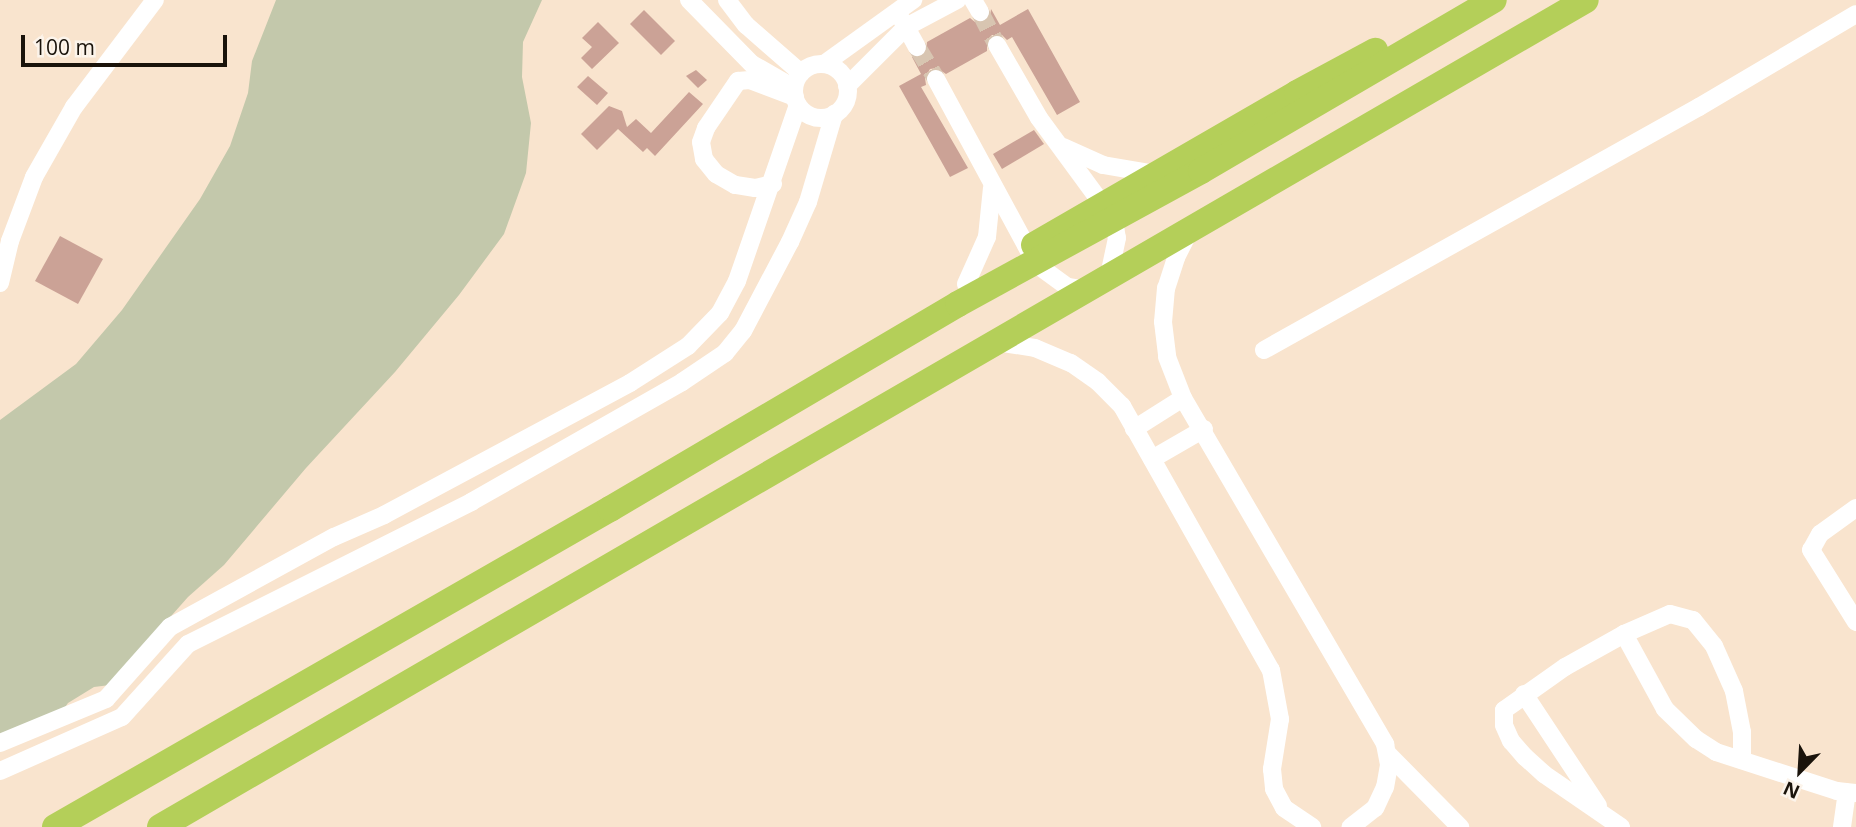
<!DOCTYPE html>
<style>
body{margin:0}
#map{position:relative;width:1856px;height:827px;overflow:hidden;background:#f9e4ce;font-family:"Open Sans",sans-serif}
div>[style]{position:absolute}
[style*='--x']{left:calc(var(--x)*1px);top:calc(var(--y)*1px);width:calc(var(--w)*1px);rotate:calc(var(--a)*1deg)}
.green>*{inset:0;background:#c3c8ab}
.building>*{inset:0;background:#cba296}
.minor-tunnel>*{height:18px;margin-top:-9px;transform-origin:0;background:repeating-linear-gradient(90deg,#d8c5b1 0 18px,transparent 0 27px)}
.minor>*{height:18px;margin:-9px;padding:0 9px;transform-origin:9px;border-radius:9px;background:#fff}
.minor>.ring{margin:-9px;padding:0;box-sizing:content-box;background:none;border:18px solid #fff;border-radius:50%}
.highway>*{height:26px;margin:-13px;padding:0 13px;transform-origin:13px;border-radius:13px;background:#b4cf59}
span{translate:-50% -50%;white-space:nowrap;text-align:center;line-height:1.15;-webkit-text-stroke:6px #fcf4eb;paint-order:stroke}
.north{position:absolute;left:1765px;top:736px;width:70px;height:70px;-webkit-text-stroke:5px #fcf4eb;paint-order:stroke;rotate:204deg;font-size:19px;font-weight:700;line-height:28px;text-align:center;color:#1a130b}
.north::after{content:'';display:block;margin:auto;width:24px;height:32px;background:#1a130b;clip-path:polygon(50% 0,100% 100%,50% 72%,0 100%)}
.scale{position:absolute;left:21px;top:35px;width:206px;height:32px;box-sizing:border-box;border:4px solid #1a130b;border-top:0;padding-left:9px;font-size:21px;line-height:24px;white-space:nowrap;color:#1a130b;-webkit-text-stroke:5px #fcf4eb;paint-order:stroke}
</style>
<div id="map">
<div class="green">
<div style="clip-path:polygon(276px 0,542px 0,523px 42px,522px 77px,531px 123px,526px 173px,504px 234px,459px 295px,395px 372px,306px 468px,224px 565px,188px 597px,110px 685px,94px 687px,68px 703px,59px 716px,0 736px,0 420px,76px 364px,122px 310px,200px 199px,230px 146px,248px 93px,252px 61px)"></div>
</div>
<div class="building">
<div style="clip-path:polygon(991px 9px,1000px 25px,1028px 9px,1080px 102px,1057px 115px,1012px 37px,1007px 40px,1002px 35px,992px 35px,987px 40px,987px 51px,946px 74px,937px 68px,930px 69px,925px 78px,926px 85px,921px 87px,968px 168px,950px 177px,899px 86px,921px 74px,912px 57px,922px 57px,926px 53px,927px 42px,970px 18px,975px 22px,985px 22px,990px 17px)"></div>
<div style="clip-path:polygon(644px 10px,675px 41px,661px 55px,630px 24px)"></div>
<div style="clip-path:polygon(598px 22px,619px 43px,592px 69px,581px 58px,592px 47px,582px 38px)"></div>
<div style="clip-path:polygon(696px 70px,707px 80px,698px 88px,686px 76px)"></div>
<div style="clip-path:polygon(588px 76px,608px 93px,597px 105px,577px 87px)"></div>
<div style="clip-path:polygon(689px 92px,703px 104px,655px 156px,647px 148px,643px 152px,618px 129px,597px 150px,581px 134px,609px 106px,622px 111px,627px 127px,636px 119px,651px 133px)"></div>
<div style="clip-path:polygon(1034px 130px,1044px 144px,1002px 169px,993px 154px)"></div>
<div style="clip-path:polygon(60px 236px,103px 259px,78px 304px,35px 281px)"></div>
</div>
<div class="minor-tunnel">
<div style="--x:980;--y:12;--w:37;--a:63"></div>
<div style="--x:917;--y:47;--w:37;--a:59"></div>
</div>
<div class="minor">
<div style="--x:689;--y:0;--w:90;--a:45.5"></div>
<div style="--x:752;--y:64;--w:48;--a:29.7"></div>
<div style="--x:727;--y:0;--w:31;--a:53"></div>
<div style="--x:746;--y:25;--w:73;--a:41.1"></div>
<div style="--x:973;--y:0;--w:14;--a:60"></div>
<div style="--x:902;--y:20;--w:31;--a:61"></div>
<div style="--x:997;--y:45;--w:84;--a:60.1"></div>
<div style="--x:1039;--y:118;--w:127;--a:53.7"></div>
<div style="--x:1114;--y:220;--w:18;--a:81"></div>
<div style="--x:1117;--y:238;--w:40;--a:102"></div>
<div style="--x:824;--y:64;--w:110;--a:-35.7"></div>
<div class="ring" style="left:794px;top:64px;width:36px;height:36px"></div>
<div style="--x:936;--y:79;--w:210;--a:61.6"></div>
<div style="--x:1036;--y:264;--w:39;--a:36"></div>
<div style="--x:1068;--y:287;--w:19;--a:9"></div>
<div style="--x:847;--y:86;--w:83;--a:-45"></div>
<div style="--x:906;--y:27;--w:58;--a:-27.9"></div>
<div style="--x:1063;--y:147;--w:44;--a:24.2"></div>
<div style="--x:1103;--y:165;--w:54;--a:9.6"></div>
<div style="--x:773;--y:184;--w:18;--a:167"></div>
<div style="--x:755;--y:188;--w:20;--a:-171"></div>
<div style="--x:735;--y:185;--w:22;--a:-150"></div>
<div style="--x:716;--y:174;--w:19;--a:-129"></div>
<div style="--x:704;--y:159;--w:17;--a:-100"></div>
<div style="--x:701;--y:142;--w:15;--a:-70"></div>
<div style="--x:706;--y:128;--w:57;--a:-55.8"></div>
<div style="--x:738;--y:81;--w:12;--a:-5"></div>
<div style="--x:750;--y:80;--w:48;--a:20.7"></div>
<div style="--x:1190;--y:230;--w:31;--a:117"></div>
<div style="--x:1176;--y:258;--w:32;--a:108"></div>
<div style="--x:1166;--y:288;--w:34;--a:95"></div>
<div style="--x:1163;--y:322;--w:35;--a:83"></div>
<div style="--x:1167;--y:357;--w:44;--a:68.7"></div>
<div style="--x:1183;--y:398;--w:401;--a:59.7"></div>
<div style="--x:1385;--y:744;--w:21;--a:79"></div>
<div style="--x:1389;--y:765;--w:22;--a:100"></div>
<div style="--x:1385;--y:787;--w:23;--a:115"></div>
<div style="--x:1375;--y:808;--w:31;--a:142"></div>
<div style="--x:0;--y:283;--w:43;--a:-76.6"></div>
<div style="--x:10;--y:241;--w:68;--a:-69.4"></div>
<div style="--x:34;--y:177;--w:81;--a:-60.3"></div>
<div style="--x:74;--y:107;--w:134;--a:-52.9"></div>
<div style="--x:966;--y:284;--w:51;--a:-65.9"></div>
<div style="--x:987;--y:237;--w:49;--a:-84.2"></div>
<div style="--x:997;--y:342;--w:38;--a:9"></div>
<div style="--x:1035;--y:348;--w:39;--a:23"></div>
<div style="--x:1071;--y:363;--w:33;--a:35"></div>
<div style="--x:1098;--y:382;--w:34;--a:45"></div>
<div style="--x:1122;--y:406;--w:303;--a:60.6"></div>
<div style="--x:1271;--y:670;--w:50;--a:79.6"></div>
<div style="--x:1280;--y:719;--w:51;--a:99.1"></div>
<div style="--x:1272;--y:769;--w:20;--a:84"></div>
<div style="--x:1274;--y:789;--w:21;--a:62"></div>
<div style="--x:1284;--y:808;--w:34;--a:34"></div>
<div style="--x:1264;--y:350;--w:498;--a:-29.2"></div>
<div style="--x:1699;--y:107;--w:182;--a:-30.6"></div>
<div style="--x:1134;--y:429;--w:58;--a:-32.3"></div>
<div style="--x:1152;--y:459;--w:60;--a:-30"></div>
<div style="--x:1856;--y:508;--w:44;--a:144.2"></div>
<div style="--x:1820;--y:534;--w:18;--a:119"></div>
<div style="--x:1811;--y:550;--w:85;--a:58"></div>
<div style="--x:1624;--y:634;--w:85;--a:61.3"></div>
<div style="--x:1665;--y:709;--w:43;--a:44.1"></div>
<div style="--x:1696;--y:739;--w:24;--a:33"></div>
<div style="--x:1716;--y:752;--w:127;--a:17.9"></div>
<div style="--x:1837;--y:791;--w:19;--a:6"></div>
<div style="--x:1524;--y:694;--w:134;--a:56.5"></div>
<div style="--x:0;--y:743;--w:115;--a:-22.5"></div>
<div style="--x:106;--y:699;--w:96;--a:-48.4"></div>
<div style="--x:170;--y:627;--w:187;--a:-28.8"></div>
<div style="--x:334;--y:537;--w:55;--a:-23.7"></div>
<div style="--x:384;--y:515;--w:279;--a:-28.2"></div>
<div style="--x:630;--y:383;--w:69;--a:-32.5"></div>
<div style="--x:688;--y:346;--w:46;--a:-45.9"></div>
<div style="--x:720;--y:313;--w:36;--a:-62"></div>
<div style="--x:737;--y:281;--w:186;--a:-70.9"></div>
<div style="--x:1388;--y:754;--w:103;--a:45.4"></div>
<div style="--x:0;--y:771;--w:133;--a:-23.9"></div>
<div style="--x:122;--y:717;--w:98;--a:-47.9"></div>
<div style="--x:188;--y:644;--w:317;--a:-26.6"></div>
<div style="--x:471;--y:502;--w:243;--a:-29.6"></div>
<div style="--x:682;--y:382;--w:52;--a:-34"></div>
<div style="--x:725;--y:353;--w:28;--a:-51"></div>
<div style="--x:743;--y:331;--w:101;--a:-62.2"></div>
<div style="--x:790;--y:242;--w:44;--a:-65.8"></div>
<div style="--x:808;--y:202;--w:92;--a:-73.5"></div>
<div style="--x:1621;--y:827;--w:93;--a:-145.5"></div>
<div style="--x:1544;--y:774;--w:25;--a:-138"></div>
<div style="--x:1525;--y:757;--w:21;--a:-131"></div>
<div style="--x:1511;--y:741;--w:17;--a:-114"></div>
<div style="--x:1504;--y:725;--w:15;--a:-90"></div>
<div style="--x:1504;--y:710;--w:75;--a:-35.2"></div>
<div style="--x:1565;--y:667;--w:68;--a:-29.2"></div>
<div style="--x:1624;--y:634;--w:50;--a:-23.5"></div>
<div style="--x:1670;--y:614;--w:24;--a:15"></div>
<div style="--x:1693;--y:620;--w:33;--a:51"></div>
<div style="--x:1714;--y:646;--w:49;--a:66"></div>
<div style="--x:1734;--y:691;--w:42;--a:79"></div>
<div style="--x:1742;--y:732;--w:28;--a:90"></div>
<div style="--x:1842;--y:827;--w:35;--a:-82"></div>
</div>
<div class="highway">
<div style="--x:1034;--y:245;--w:304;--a:-30"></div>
<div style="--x:1297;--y:93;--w:89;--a:-28.3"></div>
<div style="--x:55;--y:827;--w:640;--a:-29.81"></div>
<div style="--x:610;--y:509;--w:404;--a:-30.5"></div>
<div style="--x:958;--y:304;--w:277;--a:-28.7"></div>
<div style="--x:1201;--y:171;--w:339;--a:-30.3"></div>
<div style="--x:160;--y:827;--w:1648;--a:-30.11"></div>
</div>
<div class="north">N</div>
<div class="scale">100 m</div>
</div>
